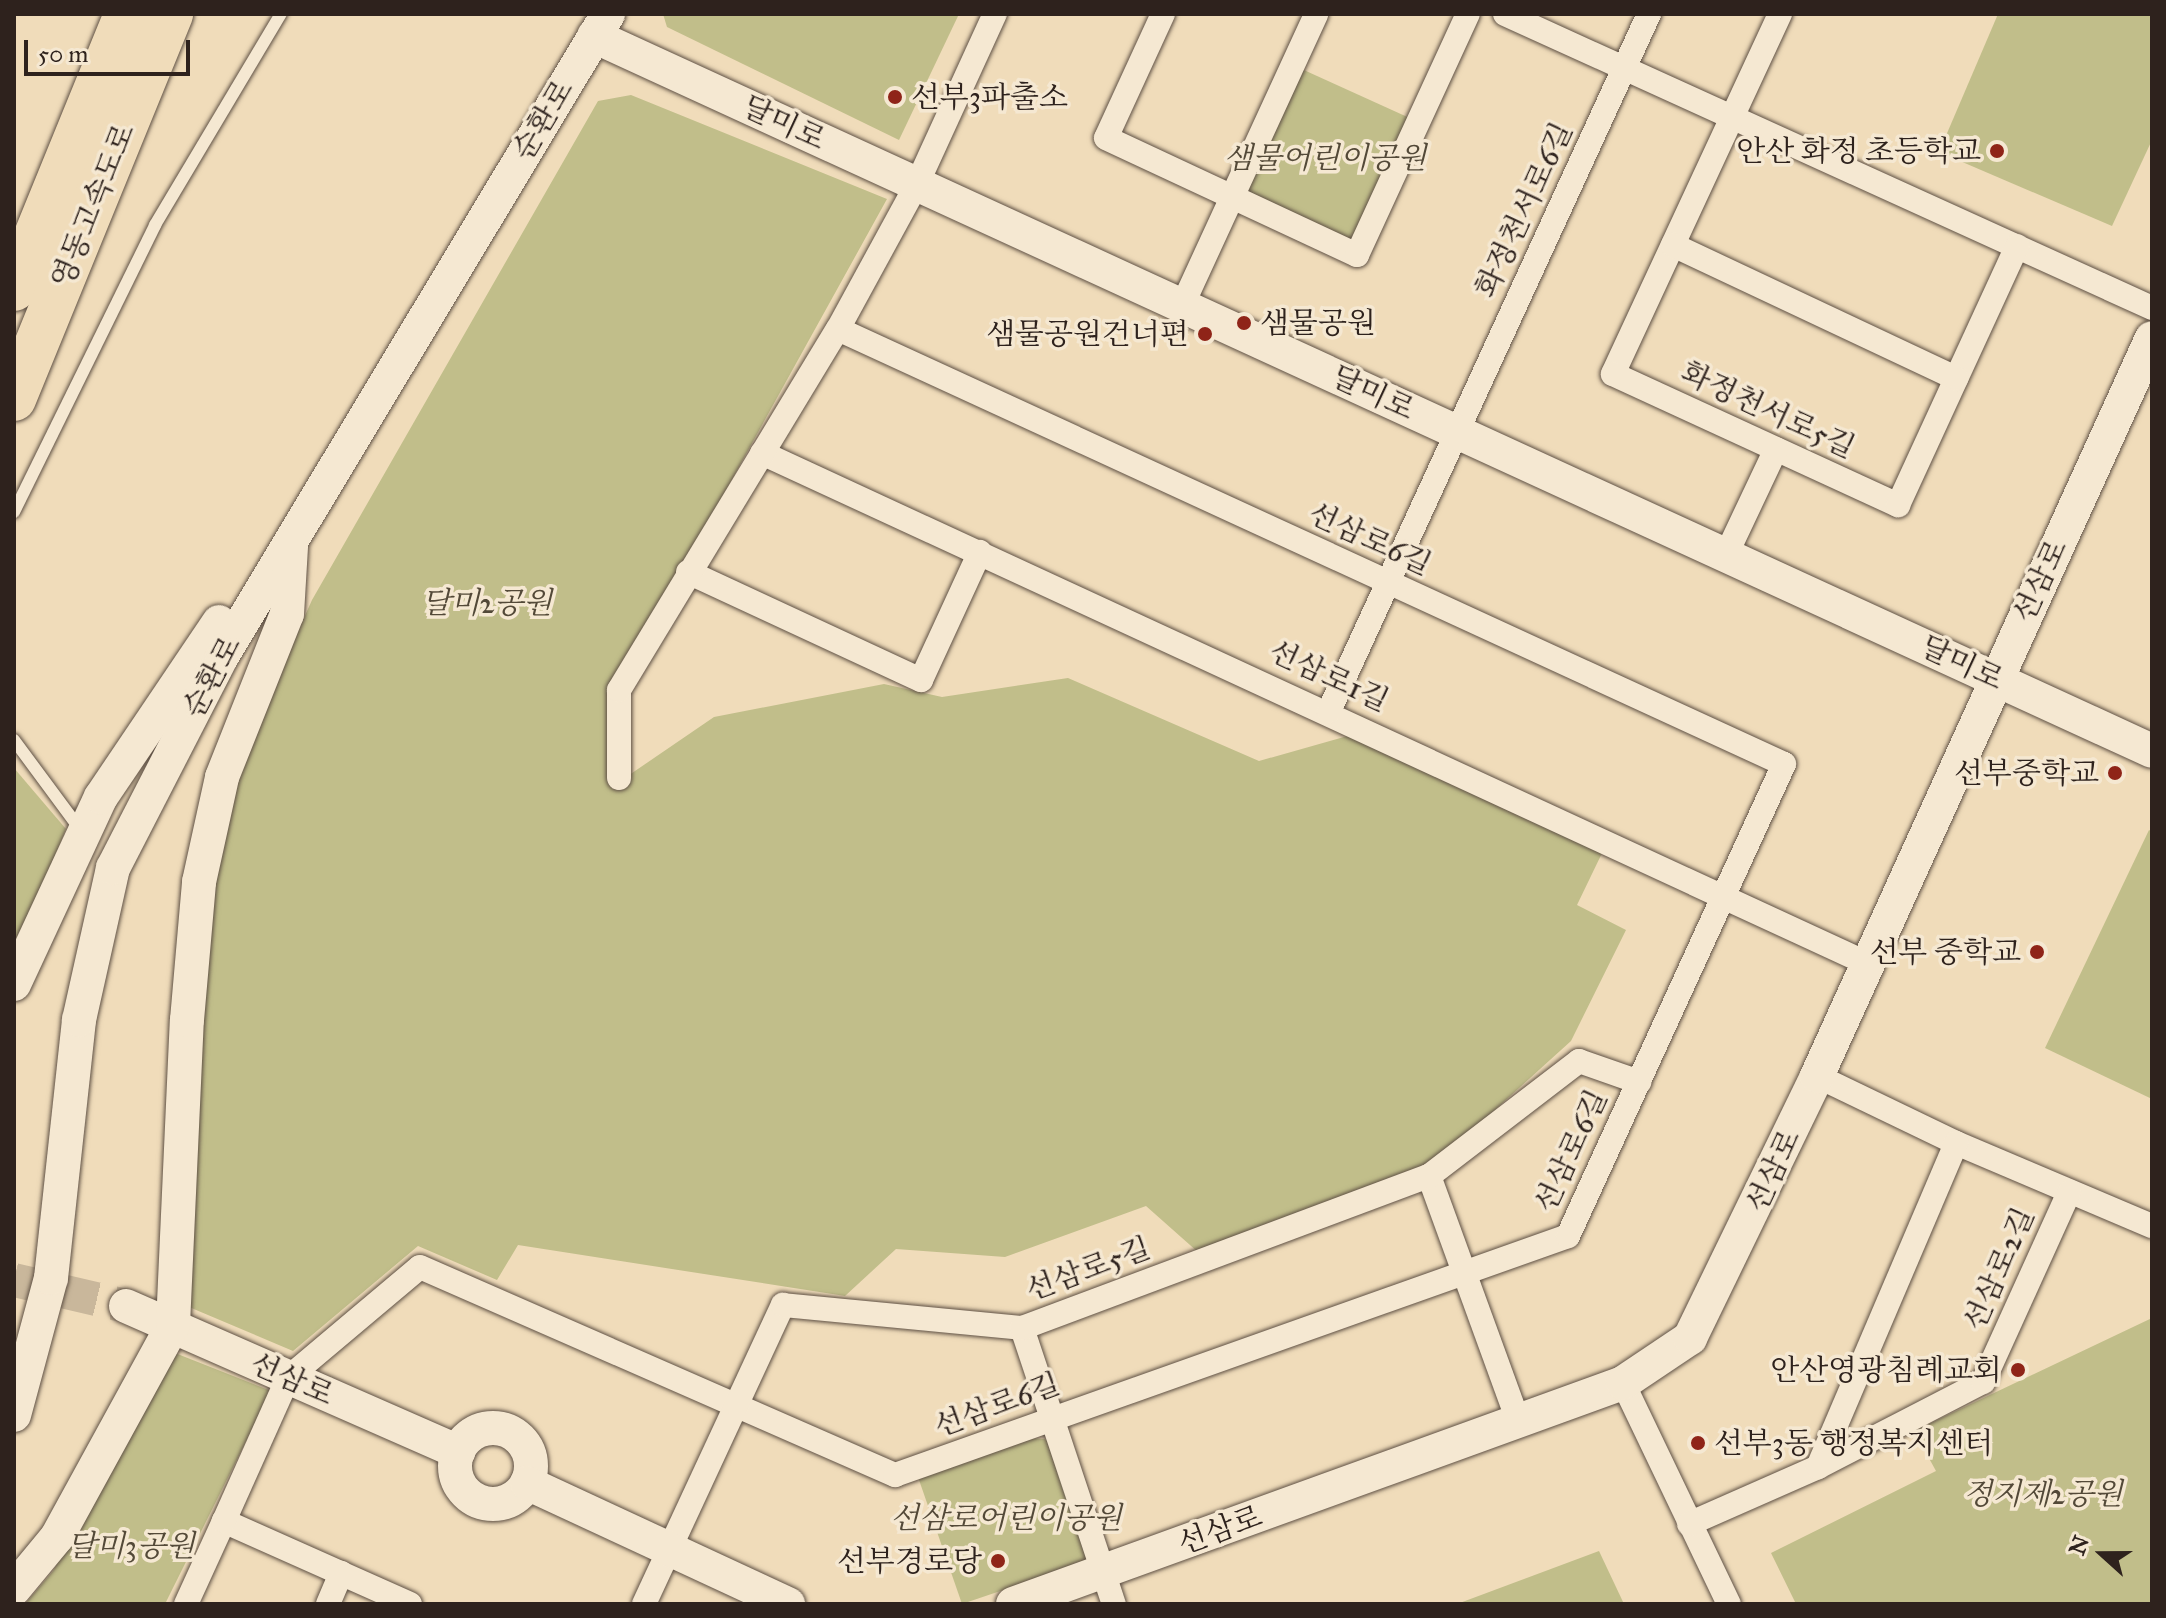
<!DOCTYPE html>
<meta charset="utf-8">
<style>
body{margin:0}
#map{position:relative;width:2166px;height:1618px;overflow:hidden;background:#f0dcba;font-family:"IM FELL Great Primer","Noto Serif KR",serif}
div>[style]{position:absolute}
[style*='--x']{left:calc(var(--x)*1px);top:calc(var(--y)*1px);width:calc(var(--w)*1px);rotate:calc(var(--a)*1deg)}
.green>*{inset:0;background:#c1be8a}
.secondary-tunnel>*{height:34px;margin-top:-17px;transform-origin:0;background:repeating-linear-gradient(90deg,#c9b79b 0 34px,transparent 0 51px)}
.roads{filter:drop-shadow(0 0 2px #5e5044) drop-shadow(0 0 2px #5e5044)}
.lane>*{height:12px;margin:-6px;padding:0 6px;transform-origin:6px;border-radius:6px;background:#f5e8d2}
.street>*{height:24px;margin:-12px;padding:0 12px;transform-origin:12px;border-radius:12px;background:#f5e8d2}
.secondary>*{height:34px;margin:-17px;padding:0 17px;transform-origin:17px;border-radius:17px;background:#f5e8d2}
.secondary>.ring{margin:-17px;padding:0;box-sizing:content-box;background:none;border:34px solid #f5e8d2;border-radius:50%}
.highway>*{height:44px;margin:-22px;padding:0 22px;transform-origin:22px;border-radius:22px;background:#f0dcba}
.dots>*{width:22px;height:22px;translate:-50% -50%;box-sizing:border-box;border:4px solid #f5e8d2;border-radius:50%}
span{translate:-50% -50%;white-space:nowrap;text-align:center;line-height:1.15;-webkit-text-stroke:7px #f5e8d2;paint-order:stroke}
.poi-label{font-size:30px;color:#2e221d}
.left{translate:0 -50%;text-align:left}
.right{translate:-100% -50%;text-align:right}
.street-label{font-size:30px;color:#2e221d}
.park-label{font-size:30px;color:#534938;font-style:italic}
.frame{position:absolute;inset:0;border:16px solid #2e221d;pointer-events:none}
.north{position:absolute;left:2062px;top:1514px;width:80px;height:80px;-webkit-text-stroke:6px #f5e8d2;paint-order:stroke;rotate:291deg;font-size:22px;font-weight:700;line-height:32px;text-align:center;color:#2e221d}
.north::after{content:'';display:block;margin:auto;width:28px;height:36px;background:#2e221d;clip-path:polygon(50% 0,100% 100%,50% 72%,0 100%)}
.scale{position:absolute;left:24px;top:40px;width:166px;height:36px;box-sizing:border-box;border:4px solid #2e221d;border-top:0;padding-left:10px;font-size:24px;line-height:28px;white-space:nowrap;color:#2e221d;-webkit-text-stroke:6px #f5e8d2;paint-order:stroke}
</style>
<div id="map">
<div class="green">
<div style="clip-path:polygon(663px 14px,959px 14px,899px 140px,667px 27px)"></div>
<div style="clip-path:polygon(1998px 14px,2152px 14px,2152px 140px,2112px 226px,1939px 152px)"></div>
<div style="clip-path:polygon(1295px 66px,1414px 120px,1355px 250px,1237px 196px)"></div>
<div style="clip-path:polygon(631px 95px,887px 199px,615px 691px,616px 784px,714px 717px,884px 684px,942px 697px,1068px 678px,1259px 761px,1351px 735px,1604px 849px,1577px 905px,1626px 930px,1571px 1041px,1435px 1164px,1199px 1253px,1146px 1206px,1005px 1257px,896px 1249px,845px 1296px,518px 1245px,497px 1280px,418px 1246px,293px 1351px,189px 1307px,197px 1032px,226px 792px,312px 600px,598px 101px)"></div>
<div style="clip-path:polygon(14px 768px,66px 829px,14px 956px)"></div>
<div style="clip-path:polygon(2149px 830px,2152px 832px,2152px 1099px,2045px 1048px)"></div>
<div style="clip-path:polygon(2152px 1318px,2152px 1604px,1796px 1604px,1771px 1553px,1936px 1471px,1914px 1431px)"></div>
<div style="clip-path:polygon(175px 1353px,271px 1391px,165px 1604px,25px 1604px,53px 1571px)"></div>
<div style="clip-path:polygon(1029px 1438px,1045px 1439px,1056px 1450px,1094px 1559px,962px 1604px,918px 1477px)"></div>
<div style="clip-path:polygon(1599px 1551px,1624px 1604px,1457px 1604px)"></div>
</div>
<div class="secondary-tunnel">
<div style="--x:14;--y:1280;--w:115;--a:13.1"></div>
</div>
<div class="roads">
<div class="lane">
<div style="--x:14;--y:512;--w:320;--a:-63.8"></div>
<div style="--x:155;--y:225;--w:246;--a:-59.2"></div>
<div style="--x:14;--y:740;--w:114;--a:53.5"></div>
</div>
<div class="street">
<div style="--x:1163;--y:14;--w:136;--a:114.7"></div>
<div style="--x:1106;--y:138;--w:277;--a:25"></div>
<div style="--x:1357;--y:255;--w:265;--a:-65.3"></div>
<div style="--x:1505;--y:14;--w:711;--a:24.44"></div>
<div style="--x:1780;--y:14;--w:397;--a:114.9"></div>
<div style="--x:1613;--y:374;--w:314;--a:24.7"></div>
<div style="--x:1898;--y:505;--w:285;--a:-65.3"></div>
<div style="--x:1673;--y:245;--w:313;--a:25.2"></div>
<div style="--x:1182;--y:306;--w:321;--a:-65.3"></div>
<div style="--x:762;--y:453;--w:1216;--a:24.79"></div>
<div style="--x:1726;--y:555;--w:117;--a:-64.7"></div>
<div style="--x:688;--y:572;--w:257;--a:24.9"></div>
<div style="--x:921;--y:680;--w:141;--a:-65.3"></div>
<div style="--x:1329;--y:711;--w:767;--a:-65.34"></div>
<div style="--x:619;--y:778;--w:88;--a:-90"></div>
<div style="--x:619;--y:690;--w:422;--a:-58.8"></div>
<div style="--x:838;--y:329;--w:165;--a:-61.4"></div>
<div style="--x:917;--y:184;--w:187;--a:-65.4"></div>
<div style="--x:1817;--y:1076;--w:154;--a:25.7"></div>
<div style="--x:1956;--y:1143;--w:213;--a:23"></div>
<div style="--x:1429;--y:1176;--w:261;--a:70"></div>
<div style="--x:1022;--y:1328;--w:291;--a:71.6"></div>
<div style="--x:1623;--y:1383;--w:245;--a:64.4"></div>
<div style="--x:1818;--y:1467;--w:352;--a:-66.9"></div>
<div style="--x:1689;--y:1524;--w:141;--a:-23.8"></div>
<div style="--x:1818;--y:1467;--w:186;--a:-27.3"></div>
<div style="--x:1983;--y:1382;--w:209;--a:-65.6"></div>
<div style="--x:186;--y:1604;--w:91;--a:-65.4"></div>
<div style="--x:328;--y:1604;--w:34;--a:-67"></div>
<div style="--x:410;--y:1604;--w:204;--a:-156"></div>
<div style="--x:224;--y:1521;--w:157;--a:-65.9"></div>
<div style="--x:288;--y:1378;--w:172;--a:-40.1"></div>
<div style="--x:420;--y:1267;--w:519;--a:23.65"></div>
<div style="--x:895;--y:1475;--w:714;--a:-19.55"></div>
<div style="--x:1568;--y:1236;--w:519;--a:-65.41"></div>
<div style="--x:1784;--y:764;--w:1041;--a:-155.31"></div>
<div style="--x:644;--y:1604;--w:330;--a:-65.1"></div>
<div style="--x:783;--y:1305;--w:240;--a:5.5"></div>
<div style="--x:1022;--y:1328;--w:434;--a:-20.5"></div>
<div style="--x:1429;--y:1176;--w:189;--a:-37.5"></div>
<div style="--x:1579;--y:1061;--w:64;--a:19.3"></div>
</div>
<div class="secondary">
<div style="--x:594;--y:36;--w:1714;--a:24.65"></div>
<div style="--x:14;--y:984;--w:206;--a:-65.1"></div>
<div style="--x:101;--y:797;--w:211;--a:-56"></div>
<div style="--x:126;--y:1306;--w:363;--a:23.7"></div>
<div style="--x:14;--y:1415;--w:142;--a:-74.9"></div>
<div style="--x:51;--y:1278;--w:260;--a:-83.8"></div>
<div style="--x:79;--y:1020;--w:156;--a:-77.4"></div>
<div style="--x:113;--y:868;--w:238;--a:-62.8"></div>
<div style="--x:222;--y:656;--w:749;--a:-58.98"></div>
<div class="ring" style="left:455px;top:1428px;width:42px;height:42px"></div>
<div style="--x:527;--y:1483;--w:288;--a:24.9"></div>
<div style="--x:14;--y:1589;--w:67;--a:-50.4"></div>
<div style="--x:57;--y:1537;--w:242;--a:-61.3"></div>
<div style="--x:173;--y:1325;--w:305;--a:-87.4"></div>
<div style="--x:187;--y:1020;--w:139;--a:-85"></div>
<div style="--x:199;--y:882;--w:107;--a:-77.6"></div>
<div style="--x:222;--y:777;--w:175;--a:-68.3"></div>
<div style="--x:287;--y:614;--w:68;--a:-86.6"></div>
<div style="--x:1013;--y:1604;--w:649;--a:-19.92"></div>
<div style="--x:1623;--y:1383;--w:81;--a:-33.9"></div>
<div style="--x:1690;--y:1338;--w:291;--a:-64.1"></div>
<div style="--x:1817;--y:1076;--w:810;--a:-65.59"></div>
</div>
<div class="highway">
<div style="--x:14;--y:289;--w:297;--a:-67.8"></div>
<div style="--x:14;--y:399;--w:416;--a:-67.8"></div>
</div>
</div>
<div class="dots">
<div style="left:895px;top:97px;background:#8f2418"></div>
<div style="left:1997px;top:151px;background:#8f2418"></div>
<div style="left:1244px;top:323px;background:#8f2418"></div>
<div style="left:1205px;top:334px;background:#8f2418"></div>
<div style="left:2115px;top:773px;background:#8f2418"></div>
<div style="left:2037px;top:952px;background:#8f2418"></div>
<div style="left:2018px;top:1370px;background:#8f2418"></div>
<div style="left:1698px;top:1443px;background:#8f2418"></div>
<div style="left:998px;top:1561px;background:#8f2418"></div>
</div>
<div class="poi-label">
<span class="left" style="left:911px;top:97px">선부3파출소</span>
<span class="right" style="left:1981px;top:151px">안산 화정 초등학교</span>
<span class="left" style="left:1260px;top:323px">샘물공원</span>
<span class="right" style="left:1189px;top:334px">샘물공원건너편</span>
<span class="right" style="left:2099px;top:773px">선부중학교</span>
<span class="right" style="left:2021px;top:952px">선부 중학교</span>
<span class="right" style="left:2002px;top:1370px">안산영광침례교회</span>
<span class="left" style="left:1714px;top:1443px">선부3동 행정복지센터</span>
<span class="right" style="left:982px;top:1561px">선부경로당</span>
</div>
<div class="street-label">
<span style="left:543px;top:120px;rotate:-59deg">순환로</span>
<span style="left:784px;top:123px;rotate:25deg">달미로</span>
<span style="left:93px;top:206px;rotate:-68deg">영동고속도로</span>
<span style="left:1524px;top:210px;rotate:-65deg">화정천서로6길</span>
<span style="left:1373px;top:393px;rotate:25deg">달미로</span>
<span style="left:1768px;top:410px;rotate:25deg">화정천서로5길</span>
<span style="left:1370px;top:539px;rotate:25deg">선삼로6길</span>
<span style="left:2040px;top:581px;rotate:-65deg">선삼로</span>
<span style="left:1962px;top:663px;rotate:25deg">달미로</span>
<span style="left:1329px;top:676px;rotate:25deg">선삼로1길</span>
<span style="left:212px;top:677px;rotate:-62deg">순환로</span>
<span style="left:1571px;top:1151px;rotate:-65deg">선삼로6길</span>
<span style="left:1773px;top:1171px;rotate:-65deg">선삼로</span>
<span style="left:1088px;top:1269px;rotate:-20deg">선삼로5길</span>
<span style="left:1999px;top:1269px;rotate:-66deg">선삼로2길</span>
<span style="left:292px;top:1379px;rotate:24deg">선삼로</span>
<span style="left:997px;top:1405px;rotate:-20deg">선삼로6길</span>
<span style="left:1220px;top:1530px;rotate:-20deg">선삼로</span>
</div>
<div class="park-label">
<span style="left:1325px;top:158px">샘물어린이공원</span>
<span style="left:487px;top:603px">달미2공원</span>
<span style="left:2043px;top:1494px">정지제2공원</span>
<span style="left:1006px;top:1518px">선삼로어린이공원</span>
<span style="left:131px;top:1546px">달미3공원</span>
</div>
<div class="frame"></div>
<div class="north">N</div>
<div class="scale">50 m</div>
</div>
